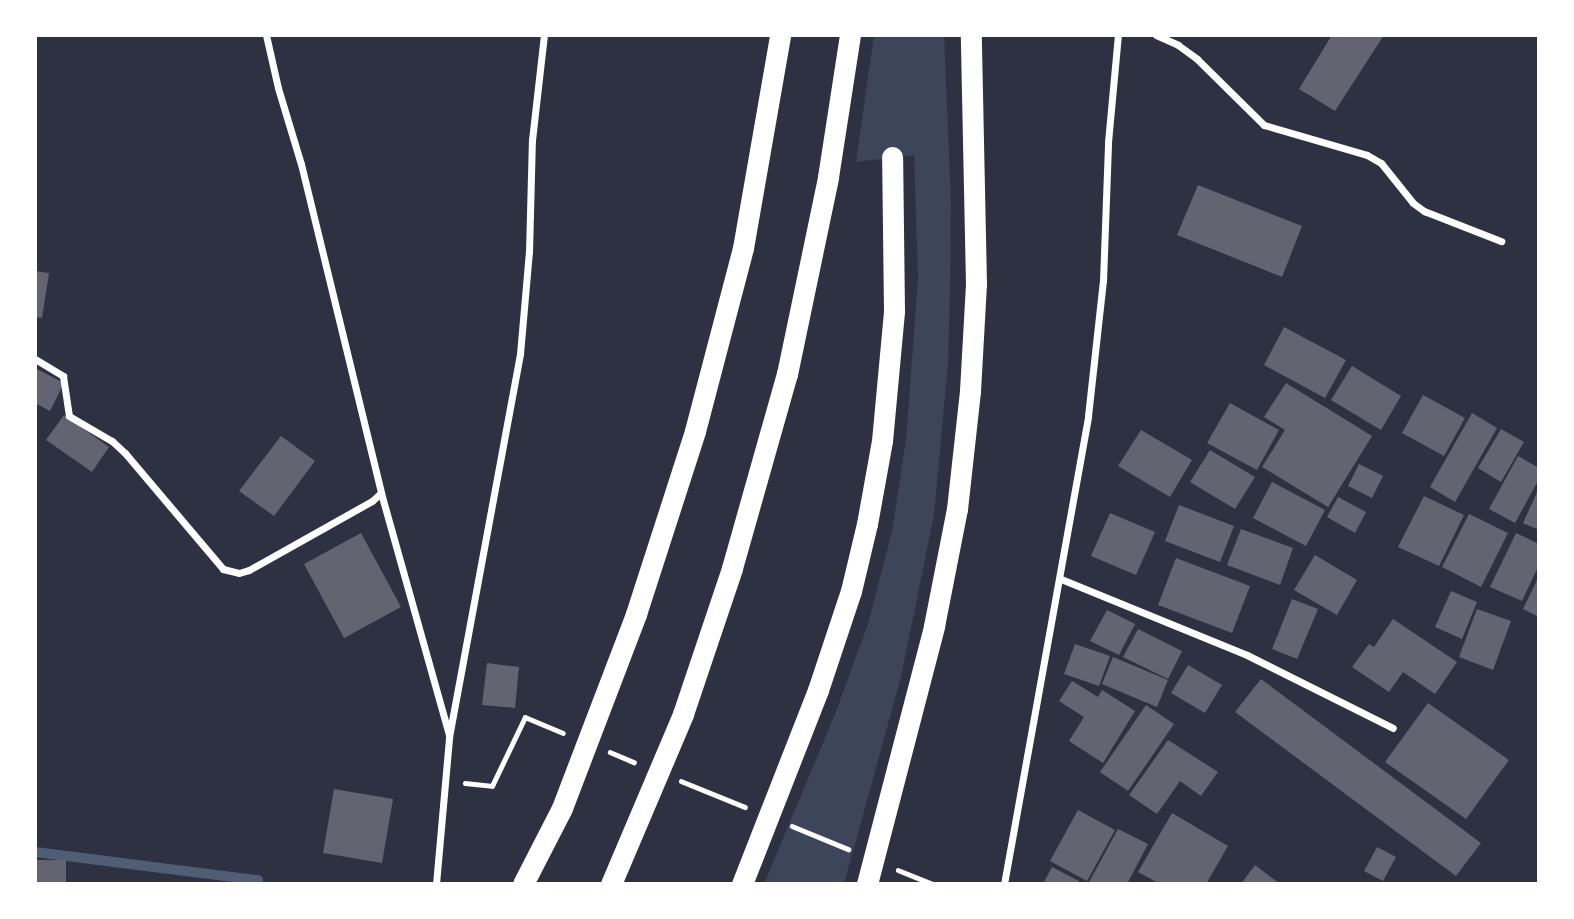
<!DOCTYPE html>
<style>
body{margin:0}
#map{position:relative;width:1574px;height:919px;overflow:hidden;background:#2d3142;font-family:Cabin,sans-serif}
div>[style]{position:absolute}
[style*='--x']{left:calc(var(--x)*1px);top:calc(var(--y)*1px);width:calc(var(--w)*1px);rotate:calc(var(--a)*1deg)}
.green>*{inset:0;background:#3c4559}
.stream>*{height:10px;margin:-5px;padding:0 5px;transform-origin:5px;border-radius:5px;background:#4f5d75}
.building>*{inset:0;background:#626471}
.path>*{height:4.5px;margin:-2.25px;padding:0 2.25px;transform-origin:2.25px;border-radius:2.25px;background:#fff}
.minor>*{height:7px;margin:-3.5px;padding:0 3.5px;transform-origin:3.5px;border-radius:3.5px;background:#fff}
.motorway>*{height:21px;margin:-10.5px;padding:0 10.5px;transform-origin:10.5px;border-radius:10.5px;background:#fff}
span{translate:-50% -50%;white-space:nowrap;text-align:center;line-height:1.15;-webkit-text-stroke:7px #fff;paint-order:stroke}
.frame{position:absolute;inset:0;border:37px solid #fff;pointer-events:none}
</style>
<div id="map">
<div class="green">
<div style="clip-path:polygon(874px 35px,944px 35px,951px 201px,950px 293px,948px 364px,934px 515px,901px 677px,844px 884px,764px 884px,835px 714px,868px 624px,892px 531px,906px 440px,918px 278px,914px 155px,856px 162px)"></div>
</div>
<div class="stream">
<div style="--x:35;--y:852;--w:225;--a:7.2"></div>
</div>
<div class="building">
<div style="clip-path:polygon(1332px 35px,1384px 35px,1335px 111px,1299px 89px)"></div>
<div style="clip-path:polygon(1198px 185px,1302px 226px,1282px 277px,1177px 235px)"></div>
<div style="clip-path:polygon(35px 271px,49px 273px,42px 318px,35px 317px)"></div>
<div style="clip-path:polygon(1284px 327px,1346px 360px,1325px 398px,1264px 365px)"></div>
<div style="clip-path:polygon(1352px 366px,1401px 396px,1381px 430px,1331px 400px)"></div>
<div style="clip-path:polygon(35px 368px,64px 383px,50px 411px,35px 403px)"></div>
<div style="clip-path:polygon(1286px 383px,1372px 436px,1328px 507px,1262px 467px,1285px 430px,1264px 417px)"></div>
<div style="clip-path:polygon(1423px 395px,1465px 418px,1444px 456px,1402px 433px)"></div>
<div style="clip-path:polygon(1230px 403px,1279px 430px,1257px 470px,1207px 443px)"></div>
<div style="clip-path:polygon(1472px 413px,1497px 428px,1455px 502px,1430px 487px)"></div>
<div style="clip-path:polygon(64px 415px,109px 447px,92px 472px,46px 440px)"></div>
<div style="clip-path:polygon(1501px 429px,1524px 442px,1501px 482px,1478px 468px)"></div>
<div style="clip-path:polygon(1141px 430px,1192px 460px,1170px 497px,1118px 466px)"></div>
<div style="clip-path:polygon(281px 436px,315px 461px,274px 516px,239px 491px)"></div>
<div style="clip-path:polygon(1210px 450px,1255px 477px,1235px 509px,1190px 482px)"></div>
<div style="clip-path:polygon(1518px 456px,1539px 468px,1539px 479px,1515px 523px,1489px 509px)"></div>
<div style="clip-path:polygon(1359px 464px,1383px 476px,1372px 498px,1348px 486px)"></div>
<div style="clip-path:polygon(1272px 482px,1325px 510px,1306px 546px,1253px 518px)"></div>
<div style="clip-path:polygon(1539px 488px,1539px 530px,1523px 523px)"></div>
<div style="clip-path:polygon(1424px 496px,1464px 515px,1439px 566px,1398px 547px)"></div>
<div style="clip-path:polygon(1338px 497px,1366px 512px,1355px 533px,1327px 517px)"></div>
<div style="clip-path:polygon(1179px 505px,1234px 526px,1220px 562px,1165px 541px)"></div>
<div style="clip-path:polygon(1110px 513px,1155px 532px,1136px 575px,1091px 556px)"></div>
<div style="clip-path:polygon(1469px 514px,1508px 533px,1481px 587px,1442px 567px)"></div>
<div style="clip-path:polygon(1241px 529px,1293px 548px,1280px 585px,1227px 565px)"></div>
<div style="clip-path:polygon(361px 533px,401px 607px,344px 638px,304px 564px)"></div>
<div style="clip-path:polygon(1516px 533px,1539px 544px,1539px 565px,1522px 601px,1490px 587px)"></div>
<div style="clip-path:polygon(1315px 555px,1357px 580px,1337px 615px,1294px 590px)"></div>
<div style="clip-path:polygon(1176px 558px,1250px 586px,1232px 633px,1158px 605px)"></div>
<div style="clip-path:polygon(1539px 576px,1539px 617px,1523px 609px)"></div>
<div style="clip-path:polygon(1451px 591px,1477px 602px,1462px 639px,1435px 627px)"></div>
<div style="clip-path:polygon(1292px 599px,1318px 609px,1297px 659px,1272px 649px)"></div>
<div style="clip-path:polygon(1477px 609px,1511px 621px,1493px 670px,1459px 657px)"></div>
<div style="clip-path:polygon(1107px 610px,1135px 624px,1119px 655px,1090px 641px)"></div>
<div style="clip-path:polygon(1393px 619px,1457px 662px,1435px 694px,1403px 672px,1389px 692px,1352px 667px,1369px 644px,1374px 647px)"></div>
<div style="clip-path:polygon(1138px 629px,1182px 651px,1168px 679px,1123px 657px)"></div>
<div style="clip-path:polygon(1075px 644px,1110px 656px,1099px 686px,1064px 674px)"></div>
<div style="clip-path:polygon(1113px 657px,1168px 680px,1157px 707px,1102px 684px)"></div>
<div style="clip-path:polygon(487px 663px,519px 667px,515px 708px,482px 705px)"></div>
<div style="clip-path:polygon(1188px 665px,1222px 685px,1205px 713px,1171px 693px)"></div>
<div style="clip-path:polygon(1261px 679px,1481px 843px,1456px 876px,1235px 712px)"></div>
<div style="clip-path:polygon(1072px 681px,1098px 697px,1102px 690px,1135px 711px,1103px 763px,1069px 741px,1084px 717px,1059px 701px)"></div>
<div style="clip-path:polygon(1428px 703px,1509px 760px,1466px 819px,1385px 762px)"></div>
<div style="clip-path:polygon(1146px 705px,1174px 724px,1128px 791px,1100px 772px)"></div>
<div style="clip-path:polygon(1168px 740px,1218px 772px,1201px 796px,1180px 781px,1157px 814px,1129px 795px)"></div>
<div style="clip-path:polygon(334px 789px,393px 799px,382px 863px,323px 853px)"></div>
<div style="clip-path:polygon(1078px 810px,1115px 830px,1087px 881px,1050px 861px)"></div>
<div style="clip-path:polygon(1172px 813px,1228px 846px,1206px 884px,1160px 884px,1138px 872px)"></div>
<div style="clip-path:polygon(1118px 829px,1148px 844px,1127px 884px,1088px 884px)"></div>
<div style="clip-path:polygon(1377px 847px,1396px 857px,1383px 881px,1364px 871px)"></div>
<div style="clip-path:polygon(35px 860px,66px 860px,66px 884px,35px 884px)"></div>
<div style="clip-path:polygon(1255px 865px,1280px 884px,1241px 884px)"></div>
<div style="clip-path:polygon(1052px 867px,1079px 881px,1077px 884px,1043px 884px)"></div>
</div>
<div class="path">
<div style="--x:610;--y:752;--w:26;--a:23"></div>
<div style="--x:681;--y:781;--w:69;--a:22.1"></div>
<div style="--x:465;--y:783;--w:27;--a:6"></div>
<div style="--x:492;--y:786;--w:76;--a:-64.4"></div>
<div style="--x:525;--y:717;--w:41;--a:22.8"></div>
<div style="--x:792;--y:826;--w:61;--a:22.3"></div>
<div style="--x:898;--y:870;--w:38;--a:22"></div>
</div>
<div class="minor">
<div style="--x:266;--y:35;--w:54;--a:77.2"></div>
<div style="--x:278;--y:88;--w:79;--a:73.2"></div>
<div style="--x:301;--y:164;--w:339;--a:76.3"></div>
<div style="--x:381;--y:493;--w:251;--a:74.3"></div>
<div style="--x:1156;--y:35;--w:24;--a:24"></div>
<div style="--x:1178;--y:45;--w:24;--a:36"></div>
<div style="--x:1197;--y:59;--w:94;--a:44.6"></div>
<div style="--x:1264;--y:125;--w:107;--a:16.2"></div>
<div style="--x:1367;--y:155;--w:16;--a:30"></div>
<div style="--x:1381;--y:163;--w:51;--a:51.3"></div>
<div style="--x:1413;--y:203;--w:14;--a:36"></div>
<div style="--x:1424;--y:211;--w:83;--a:21.3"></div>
<div style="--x:35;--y:359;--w:33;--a:31"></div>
<div style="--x:63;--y:376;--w:40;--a:81.5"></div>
<div style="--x:69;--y:416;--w:50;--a:30.2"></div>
<div style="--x:112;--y:441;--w:18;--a:43"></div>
<div style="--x:125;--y:453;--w:152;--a:49.8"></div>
<div style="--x:223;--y:569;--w:16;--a:14"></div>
<div style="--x:239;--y:573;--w:10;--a:-17"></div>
<div style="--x:249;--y:570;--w:141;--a:-29.3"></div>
<div style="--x:372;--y:501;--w:12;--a:-42"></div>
<div style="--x:1061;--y:579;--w:201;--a:22.2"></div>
<div style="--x:1247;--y:655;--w:163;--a:26.6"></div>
<div style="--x:436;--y:884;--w:148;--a:-84.9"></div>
<div style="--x:449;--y:737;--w:390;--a:-79.5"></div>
<div style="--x:520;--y:354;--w:102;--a:-85"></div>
<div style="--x:529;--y:252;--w:112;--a:-88.5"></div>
<div style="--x:532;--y:140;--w:106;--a:-83.5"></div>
<div style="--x:1004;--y:884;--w:475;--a:-79.8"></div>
<div style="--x:1088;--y:416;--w:136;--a:-83.7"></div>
<div style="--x:1103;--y:281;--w:139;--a:-87.9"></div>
<div style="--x:1108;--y:142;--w:107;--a:-84.7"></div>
</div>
<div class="motorway">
<div style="--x:523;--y:884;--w:85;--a:-62.8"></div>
<div style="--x:562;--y:808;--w:208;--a:-69.1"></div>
<div style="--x:636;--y:614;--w:192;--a:-72.1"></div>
<div style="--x:695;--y:431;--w:189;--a:-75.3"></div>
<div style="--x:743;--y:248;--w:216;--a:-80.1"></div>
<div style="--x:611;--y:884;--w:185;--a:-67"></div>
<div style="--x:683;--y:714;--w:154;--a:-71.4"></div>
<div style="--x:732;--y:568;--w:202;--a:-74.2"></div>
<div style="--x:787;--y:374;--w:201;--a:-78.2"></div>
<div style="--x:828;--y:177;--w:144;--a:-81.2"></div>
<div style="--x:742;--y:884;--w:208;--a:-68.6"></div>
<div style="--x:818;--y:690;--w:104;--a:-71.6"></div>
<div style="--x:851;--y:591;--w:69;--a:-76.6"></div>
<div style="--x:867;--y:524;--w:84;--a:-79.8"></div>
<div style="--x:882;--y:441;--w:131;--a:-84.7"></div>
<div style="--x:894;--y:311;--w:154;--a:-90.7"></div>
<div style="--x:867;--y:884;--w:267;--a:-75.4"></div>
<div style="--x:934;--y:626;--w:119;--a:-78.9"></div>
<div style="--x:957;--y:509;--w:119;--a:-83.7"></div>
<div style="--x:970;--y:391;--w:107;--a:-86.8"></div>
<div style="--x:976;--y:284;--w:249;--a:-91.2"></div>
</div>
<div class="frame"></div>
</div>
